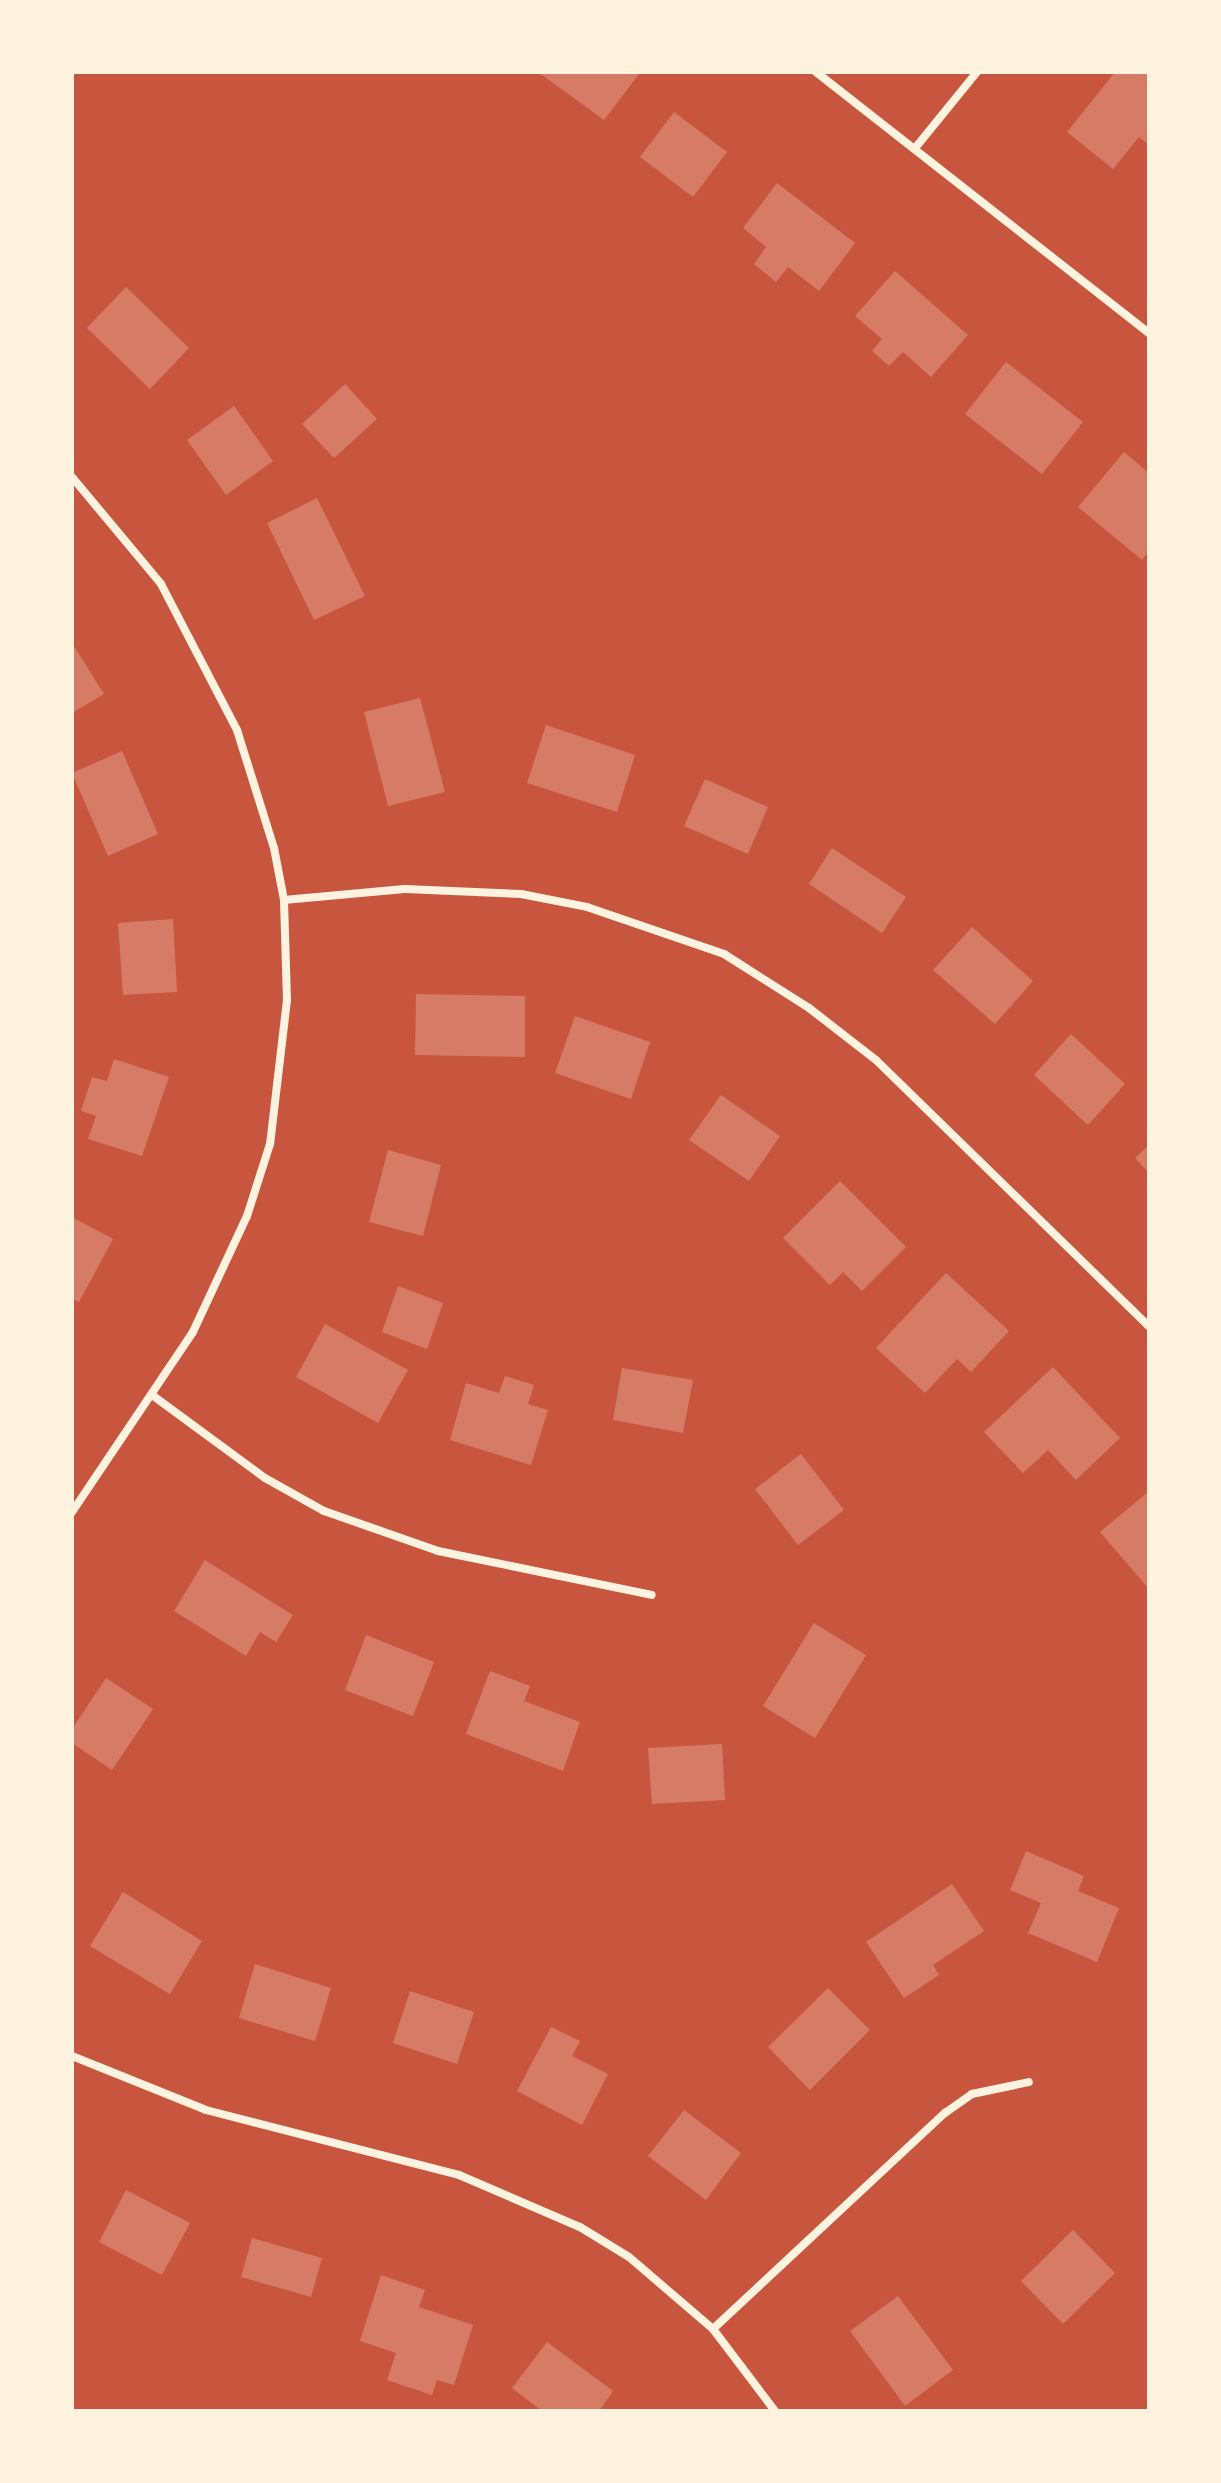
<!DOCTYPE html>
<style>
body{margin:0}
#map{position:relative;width:1221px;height:2483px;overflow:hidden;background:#c8553d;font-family:Karla,sans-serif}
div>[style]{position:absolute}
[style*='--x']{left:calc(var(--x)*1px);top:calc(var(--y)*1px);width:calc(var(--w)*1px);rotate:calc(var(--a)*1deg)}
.building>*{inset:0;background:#d67c66}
.minor>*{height:8px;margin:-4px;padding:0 4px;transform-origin:4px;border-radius:4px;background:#fff3e0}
span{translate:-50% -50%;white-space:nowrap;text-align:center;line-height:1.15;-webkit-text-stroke:8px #fff3e0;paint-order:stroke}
.frame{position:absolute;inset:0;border:74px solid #fff3e0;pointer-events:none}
</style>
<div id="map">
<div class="building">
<div style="clip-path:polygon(538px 72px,636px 72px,639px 74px,604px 120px)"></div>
<div style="clip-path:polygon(1115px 72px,1149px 72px,1149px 145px,1139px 137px,1113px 169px,1067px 132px)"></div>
<div style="clip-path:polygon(674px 112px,727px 152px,693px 197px,640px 157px)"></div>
<div style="clip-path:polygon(777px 183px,855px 243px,819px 291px,788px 267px,776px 282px,754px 264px,766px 247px,743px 228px)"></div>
<div style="clip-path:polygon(895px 271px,968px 335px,931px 377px,903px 352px,889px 366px,872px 351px,882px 339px,855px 316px)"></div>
<div style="clip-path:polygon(126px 287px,189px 348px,150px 389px,87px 328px)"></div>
<div style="clip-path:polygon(1006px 362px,1083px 422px,1042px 474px,965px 414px)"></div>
<div style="clip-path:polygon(345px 384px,377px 419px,334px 458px,302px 424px)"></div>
<div style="clip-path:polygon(234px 406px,273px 461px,226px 495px,187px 440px)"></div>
<div style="clip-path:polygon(1124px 452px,1149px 473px,1149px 551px,1142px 560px,1078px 507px)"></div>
<div style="clip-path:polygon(317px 498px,365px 596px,314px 620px,267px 523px)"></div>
<div style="clip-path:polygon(72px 643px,104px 694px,72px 713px)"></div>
<div style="clip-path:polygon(420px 698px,445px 792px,388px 806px,364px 712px)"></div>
<div style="clip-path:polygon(546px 725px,635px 755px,617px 812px,527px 783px)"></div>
<div style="clip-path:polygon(122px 751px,158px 834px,108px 856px,72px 773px)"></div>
<div style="clip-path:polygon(705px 779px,768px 807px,748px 854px,684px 826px)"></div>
<div style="clip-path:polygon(832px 848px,906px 897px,882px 933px,809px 884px)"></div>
<div style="clip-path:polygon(173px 919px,177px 992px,123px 995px,118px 923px)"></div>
<div style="clip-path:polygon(972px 927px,1033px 981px,995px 1024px,933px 970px)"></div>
<div style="clip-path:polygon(416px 994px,525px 996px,525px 1057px,415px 1055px)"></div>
<div style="clip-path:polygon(575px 1016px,650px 1042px,631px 1099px,555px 1073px)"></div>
<div style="clip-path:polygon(1071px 1034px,1125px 1084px,1088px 1125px,1034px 1075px)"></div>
<div style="clip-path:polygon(114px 1059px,169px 1077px,142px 1156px,88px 1139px,96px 1116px,81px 1111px,92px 1077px,107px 1081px)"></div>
<div style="clip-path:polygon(721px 1095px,780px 1136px,749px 1181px,689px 1140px)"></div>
<div style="clip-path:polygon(1149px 1145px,1149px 1173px,1135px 1158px)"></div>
<div style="clip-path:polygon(388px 1150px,441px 1165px,423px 1236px,369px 1222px)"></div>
<div style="clip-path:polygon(840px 1181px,906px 1247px,862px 1291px,843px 1272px,830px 1285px,783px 1238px)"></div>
<div style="clip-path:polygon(72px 1217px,113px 1239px,79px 1302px,72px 1299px)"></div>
<div style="clip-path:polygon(946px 1273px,1009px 1331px,971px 1372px,957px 1359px,925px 1393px,876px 1348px)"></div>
<div style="clip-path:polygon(398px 1286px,443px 1303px,427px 1349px,382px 1332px)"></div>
<div style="clip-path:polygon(325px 1324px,408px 1370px,378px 1423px,296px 1377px)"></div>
<div style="clip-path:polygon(1053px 1367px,1120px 1438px,1076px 1480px,1048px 1450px,1023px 1473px,984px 1432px)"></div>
<div style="clip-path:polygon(622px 1368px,693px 1380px,683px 1433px,613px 1420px)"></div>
<div style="clip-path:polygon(505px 1376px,534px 1385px,528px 1404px,548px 1410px,531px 1465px,450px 1440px,466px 1383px,499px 1393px)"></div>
<div style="clip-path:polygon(801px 1454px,844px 1510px,798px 1545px,755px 1489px)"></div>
<div style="clip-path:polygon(1149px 1491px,1149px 1589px,1100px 1532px)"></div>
<div style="clip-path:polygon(205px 1560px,293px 1615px,276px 1642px,260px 1632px,246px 1656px,174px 1611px)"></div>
<div style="clip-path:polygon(814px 1623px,866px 1655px,815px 1738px,763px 1706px)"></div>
<div style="clip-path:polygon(366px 1635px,434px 1662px,413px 1716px,345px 1690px)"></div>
<div style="clip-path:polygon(490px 1671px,530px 1686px,524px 1701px,580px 1722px,563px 1771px,466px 1734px)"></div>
<div style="clip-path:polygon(106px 1678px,153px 1709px,112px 1770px,72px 1743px,72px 1729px)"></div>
<div style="clip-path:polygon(722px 1744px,725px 1800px,652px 1804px,648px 1748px)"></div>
<div style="clip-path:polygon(1026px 1851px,1084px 1876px,1078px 1891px,1119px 1908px,1097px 1962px,1028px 1933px,1041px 1903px,1010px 1890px)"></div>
<div style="clip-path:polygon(952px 1884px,984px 1931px,933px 1965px,939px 1975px,904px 1998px,866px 1942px)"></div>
<div style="clip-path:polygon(123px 1892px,202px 1941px,170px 1994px,90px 1946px)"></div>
<div style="clip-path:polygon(255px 1964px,331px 1988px,315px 2041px,239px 2018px)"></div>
<div style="clip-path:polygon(828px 1988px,870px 2030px,810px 2090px,768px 2047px)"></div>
<div style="clip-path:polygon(410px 1991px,474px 2012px,457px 2064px,393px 2043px)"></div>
<div style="clip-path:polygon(551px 2027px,580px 2041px,572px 2056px,608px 2074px,582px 2125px,517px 2091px)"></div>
<div style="clip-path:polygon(684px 2110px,741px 2153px,706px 2200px,648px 2156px)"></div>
<div style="clip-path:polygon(126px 2190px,190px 2223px,162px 2275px,99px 2242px)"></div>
<div style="clip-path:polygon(1073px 2230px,1115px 2273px,1063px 2324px,1021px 2281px)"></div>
<div style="clip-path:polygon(252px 2238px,322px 2258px,311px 2297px,241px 2277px)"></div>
<div style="clip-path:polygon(381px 2275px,425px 2290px,419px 2307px,473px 2325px,454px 2385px,437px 2380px,432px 2395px,387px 2380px,396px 2353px,360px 2341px)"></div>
<div style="clip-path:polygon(898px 2296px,953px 2370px,905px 2406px,850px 2331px)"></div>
<div style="clip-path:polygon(547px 2342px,613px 2391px,599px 2411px,542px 2411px,512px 2388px)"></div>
</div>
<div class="minor">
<div style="--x:816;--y:72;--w:423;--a:38.1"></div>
<div style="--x:916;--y:147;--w:97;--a:-50.9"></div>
<div style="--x:72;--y:477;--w:139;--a:50.2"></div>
<div style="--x:161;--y:584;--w:165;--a:62.5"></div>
<div style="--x:237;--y:730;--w:124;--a:72.6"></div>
<div style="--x:274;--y:848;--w:53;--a:79.1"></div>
<div style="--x:284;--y:900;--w:100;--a:88.3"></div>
<div style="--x:287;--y:1000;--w:145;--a:96.7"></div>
<div style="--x:270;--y:1144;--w:76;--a:107.7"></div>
<div style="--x:247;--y:1216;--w:128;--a:115"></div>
<div style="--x:193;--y:1332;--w:217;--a:123.9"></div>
<div style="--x:284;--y:900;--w:121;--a:-5.2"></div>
<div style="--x:405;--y:889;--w:116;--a:2.5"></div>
<div style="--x:521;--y:894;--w:67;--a:11.1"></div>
<div style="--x:587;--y:907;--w:145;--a:18.9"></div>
<div style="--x:724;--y:954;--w:101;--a:32.4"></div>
<div style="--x:809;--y:1008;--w:85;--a:37.8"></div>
<div style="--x:876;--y:1060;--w:381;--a:44.3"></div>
<div style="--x:152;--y:1395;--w:140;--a:36.3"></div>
<div style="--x:265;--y:1478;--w:68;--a:29.2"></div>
<div style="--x:324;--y:1511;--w:121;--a:19.3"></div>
<div style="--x:438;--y:1551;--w:218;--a:11.6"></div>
<div style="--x:72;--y:2056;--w:144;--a:21.9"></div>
<div style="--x:206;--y:2110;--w:261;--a:14.4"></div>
<div style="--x:459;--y:2175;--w:132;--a:23.3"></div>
<div style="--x:580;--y:2227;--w:57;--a:31.5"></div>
<div style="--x:629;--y:2257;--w:111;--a:40.6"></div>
<div style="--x:713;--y:2329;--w:103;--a:52.9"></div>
<div style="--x:713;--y:2329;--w:317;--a:-43"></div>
<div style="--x:945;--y:2113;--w:33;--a:-35"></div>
<div style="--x:972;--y:2094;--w:58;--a:-11.9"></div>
</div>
<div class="frame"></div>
</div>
